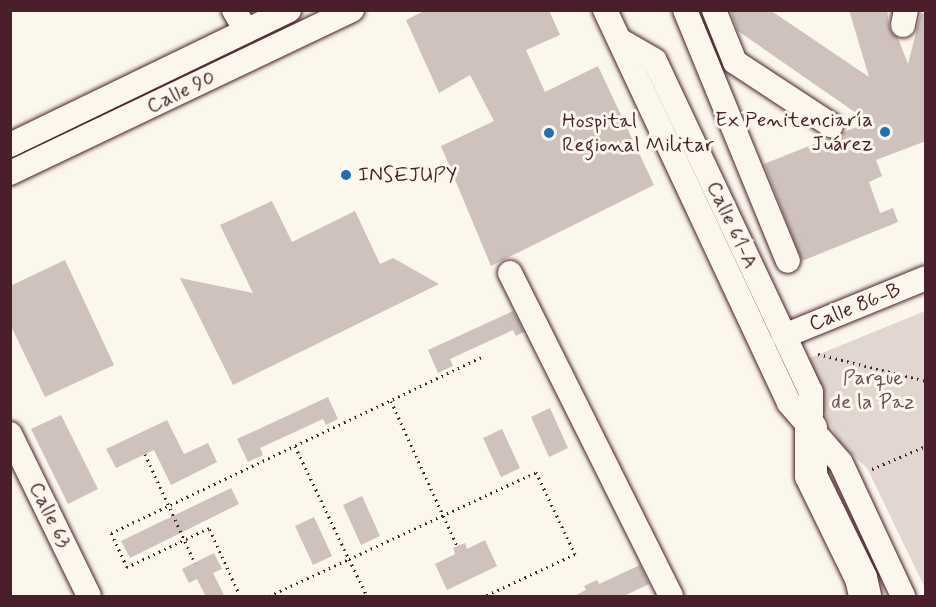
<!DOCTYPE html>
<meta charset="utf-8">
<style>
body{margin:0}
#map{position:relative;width:936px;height:607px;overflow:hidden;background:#fbf7ec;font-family:Mynerve,sans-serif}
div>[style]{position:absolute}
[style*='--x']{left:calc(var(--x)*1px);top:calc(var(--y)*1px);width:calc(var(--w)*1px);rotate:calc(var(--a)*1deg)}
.green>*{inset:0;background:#e2d7d0}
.building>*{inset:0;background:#cfc2bc}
.path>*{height:3px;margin-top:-1.5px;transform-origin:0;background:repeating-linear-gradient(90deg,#4a1f2b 0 1.5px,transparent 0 6px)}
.roads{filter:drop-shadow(0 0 2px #4a1f2b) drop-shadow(0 0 2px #4a1f2b)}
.minor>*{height:24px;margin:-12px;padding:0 12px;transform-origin:12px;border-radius:12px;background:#fbf7ec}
.major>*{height:32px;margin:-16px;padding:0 16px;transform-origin:16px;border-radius:16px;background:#fbf7ec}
.dots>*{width:16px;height:16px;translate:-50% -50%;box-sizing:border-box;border:3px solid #fbf7ec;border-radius:50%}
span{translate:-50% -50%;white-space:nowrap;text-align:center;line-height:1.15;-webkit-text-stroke:6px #fbf7ec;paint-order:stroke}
.street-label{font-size:21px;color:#4a1f2b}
.poi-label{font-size:21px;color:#4a1f2b}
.right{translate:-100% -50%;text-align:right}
.left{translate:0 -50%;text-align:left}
.park-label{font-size:21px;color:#704d54}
.frame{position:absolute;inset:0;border:12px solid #4a1f2b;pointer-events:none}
</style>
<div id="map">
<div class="green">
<div style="clip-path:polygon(925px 311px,925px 588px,867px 468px,839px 442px,800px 362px)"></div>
</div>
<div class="building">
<div style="clip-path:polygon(426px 10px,549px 10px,560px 35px,526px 50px,545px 92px,598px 66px,654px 185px,491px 266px,441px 146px,494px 121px,470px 75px,439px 93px,406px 20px)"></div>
<div style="clip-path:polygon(730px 10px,770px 10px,869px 77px,849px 10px,887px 10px,890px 30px,898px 38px,908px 64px,921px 13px,926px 14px,926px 141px,876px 160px,882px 176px,869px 182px,880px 213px,893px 208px,898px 222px,802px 261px,764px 164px,869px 122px,738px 31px)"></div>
<div style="clip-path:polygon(272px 201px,292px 242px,355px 211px,380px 264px,393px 258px,439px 284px,233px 385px,180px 278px,253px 293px,220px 225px)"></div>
<div style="clip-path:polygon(65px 260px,114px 365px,45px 397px,10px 324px,10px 286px)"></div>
<div style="clip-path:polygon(513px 311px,524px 332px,516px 336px,513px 330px,450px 359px,453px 366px,438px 373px,428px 350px)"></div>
<div style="clip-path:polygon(328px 397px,338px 419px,326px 425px,323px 419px,260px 448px,263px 455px,248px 462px,237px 439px)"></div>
<div style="clip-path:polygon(550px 408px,568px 448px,549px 457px,531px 417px)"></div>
<div style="clip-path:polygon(61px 415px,98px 489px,68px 504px,31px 429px)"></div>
<div style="clip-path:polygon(167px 420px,184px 454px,208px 443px,217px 462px,171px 485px,154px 450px,116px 468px,106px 449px)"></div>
<div style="clip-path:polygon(502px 429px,520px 468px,501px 477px,483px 438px)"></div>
<div style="clip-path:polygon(231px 488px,239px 504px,130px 558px,121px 541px)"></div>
<div style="clip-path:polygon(362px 496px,380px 536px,361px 545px,343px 505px)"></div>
<div style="clip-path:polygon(314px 517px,332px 556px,313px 565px,295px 526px)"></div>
<div style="clip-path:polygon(485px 540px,497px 566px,447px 590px,435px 564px,455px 554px,453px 548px,465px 543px,467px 549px)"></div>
<div style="clip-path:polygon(214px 553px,222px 569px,213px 573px,225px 597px,206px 597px,197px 579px,189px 583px,182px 569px)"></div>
<div style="clip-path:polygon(640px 565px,649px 584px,622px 597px,572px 597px,586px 590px,584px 586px,597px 580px,599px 584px)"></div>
</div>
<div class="path">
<div style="--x:818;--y:354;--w:111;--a:14"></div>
<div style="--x:391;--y:401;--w:159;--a:65.5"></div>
<div style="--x:295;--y:446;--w:125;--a:64.5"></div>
<div style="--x:349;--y:559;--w:206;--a:-24.9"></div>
<div style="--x:536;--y:472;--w:91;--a:64.6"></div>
<div style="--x:575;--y:554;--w:99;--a:155"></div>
<div style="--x:145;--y:454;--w:120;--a:65.4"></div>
<div style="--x:872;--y:469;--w:59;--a:-23.1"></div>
<div style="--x:240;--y:596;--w:75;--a:-114.5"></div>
<div style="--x:209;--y:528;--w:91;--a:154.6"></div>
<div style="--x:127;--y:567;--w:38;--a:-115"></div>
<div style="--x:111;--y:533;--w:410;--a:-25.4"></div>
<div style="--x:269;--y:596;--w:88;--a:-24.8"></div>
<div style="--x:349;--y:559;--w:41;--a:64.1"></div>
</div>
<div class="roads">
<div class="minor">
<div style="--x:234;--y:10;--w:24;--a:60"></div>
<div style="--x:605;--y:10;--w:434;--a:64.9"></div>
<div style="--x:789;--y:403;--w:79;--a:49.1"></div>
<div style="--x:841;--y:463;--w:147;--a:65"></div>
<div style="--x:685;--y:10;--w:271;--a:67.7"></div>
<div style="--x:714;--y:10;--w:56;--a:68"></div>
<div style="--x:735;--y:62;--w:115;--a:33.3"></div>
<div style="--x:903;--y:25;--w:15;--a:-79"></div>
<div style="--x:621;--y:41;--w:39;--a:30"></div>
<div style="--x:655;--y:61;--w:366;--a:64.8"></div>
<div style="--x:811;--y:392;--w:36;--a:90"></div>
<div style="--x:10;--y:145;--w:310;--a:-25.8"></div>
<div style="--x:10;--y:173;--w:379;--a:-25.5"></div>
<div style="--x:510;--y:273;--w:361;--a:63.5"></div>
<div style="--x:784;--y:336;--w:153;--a:-22.2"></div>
<div style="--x:10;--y:434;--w:180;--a:64"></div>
</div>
<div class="major">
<div style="--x:811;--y:428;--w:48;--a:90"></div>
<div style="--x:811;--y:476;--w:114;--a:63.9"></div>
<div style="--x:861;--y:578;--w:18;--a:77"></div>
</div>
</div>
<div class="dots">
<div style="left:885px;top:132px;background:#1f6fb2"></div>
<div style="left:549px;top:133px;background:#1f6fb2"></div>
<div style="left:346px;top:175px;background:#1f6fb2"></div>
</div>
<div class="street-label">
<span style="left:181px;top:92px;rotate:-26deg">Calle 90</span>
<span style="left:732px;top:225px;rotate:65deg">Calle 61-A</span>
<span style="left:855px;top:307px;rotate:-22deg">Calle 86-B</span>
<span style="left:50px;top:515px;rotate:64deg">Calle 63</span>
</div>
<div class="poi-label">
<span class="right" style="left:873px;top:132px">Ex Penitenciaría<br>Juárez</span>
<span class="left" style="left:562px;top:133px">Hospital<br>Regional Militar</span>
<span class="left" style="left:358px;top:175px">INSEJUPY</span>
</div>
<div class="park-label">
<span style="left:873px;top:390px">Parque<br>de la Paz</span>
</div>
<div class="frame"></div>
</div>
